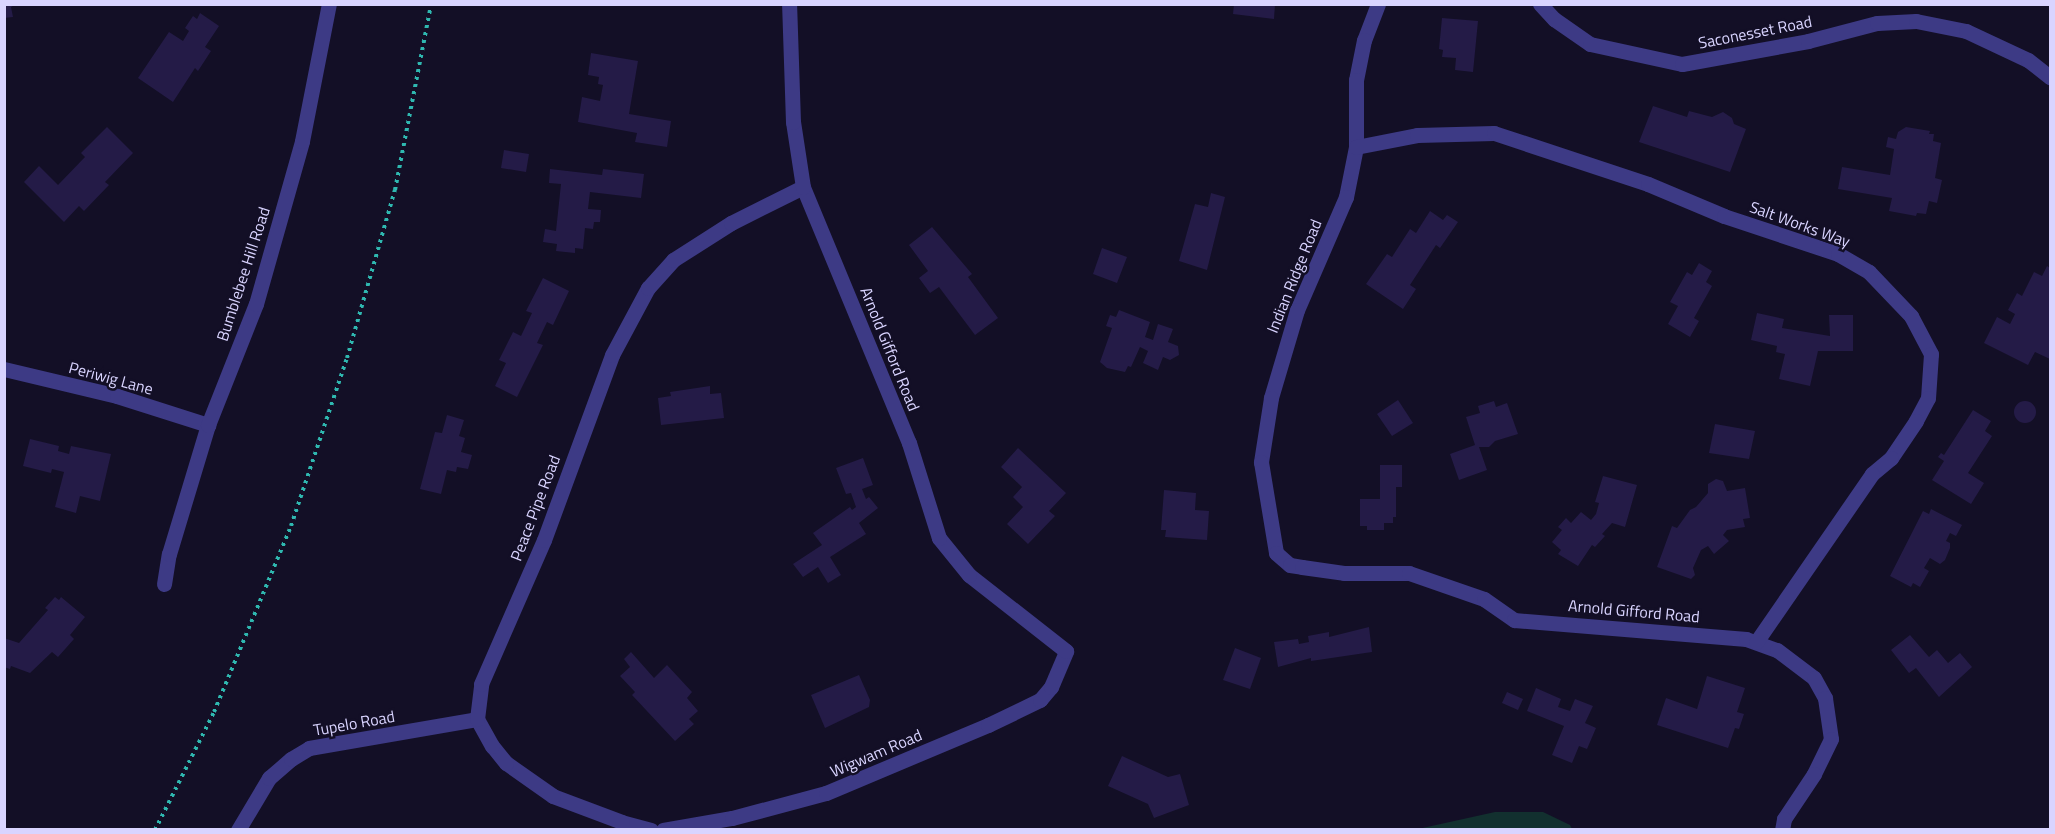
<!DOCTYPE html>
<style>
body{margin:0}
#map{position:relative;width:2055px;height:834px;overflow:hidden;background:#130f26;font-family:"Titillium Web",sans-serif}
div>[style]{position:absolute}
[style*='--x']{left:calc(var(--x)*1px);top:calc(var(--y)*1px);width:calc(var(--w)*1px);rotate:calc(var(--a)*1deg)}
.green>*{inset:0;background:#12302f}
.building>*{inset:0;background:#241b47}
.round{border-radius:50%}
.path>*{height:4px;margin-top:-2px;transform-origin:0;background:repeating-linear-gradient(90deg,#2fb8b0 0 3px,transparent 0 7.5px)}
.minor>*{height:15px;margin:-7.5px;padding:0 7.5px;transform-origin:7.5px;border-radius:7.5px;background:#3d3a85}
span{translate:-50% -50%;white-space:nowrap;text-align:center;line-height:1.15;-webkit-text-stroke:5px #130f26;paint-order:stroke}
.street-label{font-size:16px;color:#d9d4ff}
.frame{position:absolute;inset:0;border:6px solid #d9d4ff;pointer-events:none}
</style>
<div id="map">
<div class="green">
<div style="clip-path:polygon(1495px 812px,1543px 812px,1570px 825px,1572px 829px,1418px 829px)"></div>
</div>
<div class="building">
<div style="clip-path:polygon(4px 4px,16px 4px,11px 7px,13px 17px,4px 18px)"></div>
<div style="clip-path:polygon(1234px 4px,1275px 4px,1274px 19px,1233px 14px)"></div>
<div style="clip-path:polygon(200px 13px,219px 26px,205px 47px,211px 51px,198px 71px,195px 68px,173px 102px,138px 78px,169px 32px,183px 41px,189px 31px,185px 28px,193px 16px,197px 19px)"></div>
<div style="clip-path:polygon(1442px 18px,1478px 21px,1473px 72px,1455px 70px,1456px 58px,1442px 57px,1443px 50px,1439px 49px)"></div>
<div style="clip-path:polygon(591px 53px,638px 61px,629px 114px,671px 121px,667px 147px,635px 142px,637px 133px,578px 122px,582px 97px,600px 101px,603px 85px,598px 84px,599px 77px,588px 75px)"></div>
<div style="clip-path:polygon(1653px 106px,1687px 117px,1689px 111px,1712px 117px,1723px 112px,1732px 118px,1734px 124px,1746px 129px,1730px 172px,1639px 142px)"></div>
<div style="clip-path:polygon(107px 127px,133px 153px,105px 182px,109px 185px,84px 211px,79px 206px,64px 222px,24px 182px,39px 166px,58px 185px,85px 157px,81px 153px)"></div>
<div style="clip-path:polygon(1906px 127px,1930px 131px,1929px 134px,1934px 134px,1933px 141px,1941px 143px,1935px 178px,1942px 180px,1937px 203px,1929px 201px,1926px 214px,1917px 213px,1916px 216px,1889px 211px,1892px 198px,1838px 189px,1842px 167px,1890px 175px,1894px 149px,1886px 147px,1888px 137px,1896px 139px,1898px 132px)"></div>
<div style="clip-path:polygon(504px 150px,529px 154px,526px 172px,501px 168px)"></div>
<div style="clip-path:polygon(550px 169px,602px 175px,603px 169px,644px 174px,641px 198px,590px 192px,588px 209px,601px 210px,600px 222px,594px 222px,593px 229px,585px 228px,583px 249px,575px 248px,575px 253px,556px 251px,557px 244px,543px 242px,545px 229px,556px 231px,561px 184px,549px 183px)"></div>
<div style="clip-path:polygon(1211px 193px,1225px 197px,1207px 270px,1179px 261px,1195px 204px,1208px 207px)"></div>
<div style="clip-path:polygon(1430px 211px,1443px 220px,1447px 215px,1458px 222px,1440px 248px,1436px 245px,1410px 285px,1416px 289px,1403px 309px,1366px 284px,1387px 254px,1392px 257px,1410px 229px,1416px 233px)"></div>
<div style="clip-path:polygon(932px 227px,972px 274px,968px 277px,998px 318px,975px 335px,939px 287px,930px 293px,919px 278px,928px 271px,909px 245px)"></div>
<div style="clip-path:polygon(1102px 248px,1127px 257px,1117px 283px,1093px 274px)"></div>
<div style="clip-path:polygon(1699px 263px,1712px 271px,1706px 282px,1712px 286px,1694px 318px,1699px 321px,1690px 337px,1668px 324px,1678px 306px,1670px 302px,1687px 272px,1692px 275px)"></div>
<div style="clip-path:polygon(2047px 266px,2050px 268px,2050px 359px,2035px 352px,2028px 365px,1984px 343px,1997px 317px,2010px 324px,2015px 314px,2008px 310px,2017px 293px,2022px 296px,2034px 272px,2042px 276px)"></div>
<div style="clip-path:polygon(543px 278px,569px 291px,553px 325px,547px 322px,537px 343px,543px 345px,517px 397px,495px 386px,506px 363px,499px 360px,513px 332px,521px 336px,532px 313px,526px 311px)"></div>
<div style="clip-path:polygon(1119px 310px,1150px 322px,1145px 337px,1153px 340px,1158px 324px,1173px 329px,1168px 342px,1178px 346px,1179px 355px,1170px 360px,1163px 357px,1158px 370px,1143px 363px,1148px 351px,1140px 347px,1131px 367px,1128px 366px,1125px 372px,1107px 368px,1100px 362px,1112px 328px,1106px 326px,1110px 315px,1116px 317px)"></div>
<div style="clip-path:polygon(1757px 313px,1784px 319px,1782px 328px,1830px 336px,1829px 315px,1853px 315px,1853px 351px,1818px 351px,1810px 386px,1779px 379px,1785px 354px,1776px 352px,1777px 346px,1751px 340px)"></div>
<div style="clip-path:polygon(710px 386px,710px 394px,721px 393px,724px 418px,661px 425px,658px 398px,671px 396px,670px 392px)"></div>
<div style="clip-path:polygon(1398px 400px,1413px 423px,1392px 436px,1377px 414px)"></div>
<div style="clip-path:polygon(1494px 401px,1496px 407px,1507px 403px,1518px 434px,1495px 441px,1489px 447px,1479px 447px,1487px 470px,1459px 480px,1450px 454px,1475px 445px,1466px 417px,1480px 413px,1478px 406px)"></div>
<div class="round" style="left:2014px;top:401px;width:22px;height:22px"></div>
<div style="clip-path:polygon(1973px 410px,1991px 421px,1985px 431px,1992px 436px,1968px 473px,1984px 483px,1971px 504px,1932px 480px,1944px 461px,1938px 457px,1941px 453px,1944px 455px)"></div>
<div style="clip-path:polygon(447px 415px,464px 420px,459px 436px,465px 438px,461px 452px,472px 455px,468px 469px,457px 467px,456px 472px,447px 470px,441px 494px,420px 489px,435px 432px,442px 433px)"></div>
<div style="clip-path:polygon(1715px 424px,1755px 431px,1749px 459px,1709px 453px)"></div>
<div style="clip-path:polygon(30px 439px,59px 446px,58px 451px,69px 454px,71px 446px,111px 454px,100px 501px,80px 496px,76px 513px,55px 507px,64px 472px,52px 469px,51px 473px,23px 466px)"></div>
<div style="clip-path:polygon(1018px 448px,1066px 493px,1049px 511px,1055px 516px,1028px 544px,1007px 524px,1023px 507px,1013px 497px,1022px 487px,1001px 467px)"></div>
<div style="clip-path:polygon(863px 458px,873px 485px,862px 489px,866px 499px,869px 497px,878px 508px,859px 523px,866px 534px,830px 557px,841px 575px,828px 583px,818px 567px,803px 577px,793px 564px,822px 545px,813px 533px,850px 507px,852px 510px,856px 507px,851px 493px,846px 494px,836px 468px)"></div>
<div style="clip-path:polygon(1380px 465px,1402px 465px,1402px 487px,1396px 487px,1396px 517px,1393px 517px,1393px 523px,1384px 523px,1384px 530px,1367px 530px,1367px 526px,1360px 526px,1360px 499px,1380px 499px)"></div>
<div style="clip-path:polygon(1603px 476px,1637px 485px,1625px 527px,1612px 523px,1602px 534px,1605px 536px,1595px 547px,1592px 545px,1578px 566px,1558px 554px,1561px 550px,1552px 542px,1562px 530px,1558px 527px,1566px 518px,1571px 523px,1581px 512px,1591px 520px,1596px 514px,1599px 503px,1595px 502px)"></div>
<div style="clip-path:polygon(1716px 479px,1723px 481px,1727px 491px,1745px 488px,1750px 518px,1743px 519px,1745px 527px,1727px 530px,1723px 535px,1729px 541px,1714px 554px,1708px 546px,1701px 550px,1693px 568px,1695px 575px,1691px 579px,1657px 567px,1672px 526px,1677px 528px,1690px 510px,1696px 507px,1708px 493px,1708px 484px)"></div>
<div style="clip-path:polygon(1164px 490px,1196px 493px,1195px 510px,1209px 511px,1207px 540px,1165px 537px,1166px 530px,1161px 530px)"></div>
<div style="clip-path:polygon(1931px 509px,1962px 525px,1956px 536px,1950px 533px,1946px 541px,1950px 543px,1950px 548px,1945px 560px,1940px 564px,1930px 558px,1924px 568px,1929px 571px,1920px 587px,1913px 583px,1911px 587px,1890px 576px,1923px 511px,1929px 514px)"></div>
<div style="clip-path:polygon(55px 597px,59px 600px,61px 597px,85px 617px,70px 635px,74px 639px,58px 657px,52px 652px,30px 673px,11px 666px,10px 669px,4px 667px,4px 638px,19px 643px,48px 610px,45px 608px)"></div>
<div style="clip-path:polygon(1369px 627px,1372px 652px,1311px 661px,1311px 658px,1278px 667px,1274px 642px,1298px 639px,1299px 644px,1309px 642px,1308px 636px,1329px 632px,1329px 637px)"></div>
<div style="clip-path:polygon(1910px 635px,1929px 657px,1937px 650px,1948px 663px,1960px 653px,1972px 667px,1939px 697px,1916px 668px,1909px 673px,1891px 650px)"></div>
<div style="clip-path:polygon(1235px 648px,1261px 658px,1250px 689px,1223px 680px)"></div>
<div style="clip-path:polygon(631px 652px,654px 678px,667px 665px,692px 692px,687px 698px,698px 711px,689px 719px,694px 724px,675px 741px,632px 695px,635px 692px,620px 676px,630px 667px,624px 659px)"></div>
<div style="clip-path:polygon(859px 675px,870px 700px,869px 707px,825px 728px,811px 695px)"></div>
<div style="clip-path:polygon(1707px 676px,1745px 688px,1737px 712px,1744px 714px,1739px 729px,1735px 728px,1728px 748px,1657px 725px,1666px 698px,1697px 709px)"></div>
<div style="clip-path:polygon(1536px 688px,1561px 699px,1558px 707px,1570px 711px,1575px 699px,1593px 706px,1585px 723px,1596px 728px,1587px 749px,1579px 746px,1572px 763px,1552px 755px,1564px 726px,1527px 711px)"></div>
<div style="clip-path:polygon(1507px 692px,1523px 699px,1518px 710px,1502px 703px)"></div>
<div style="clip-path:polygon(1122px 756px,1168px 777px,1180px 774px,1189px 805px,1154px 818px,1148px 804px,1108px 786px)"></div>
</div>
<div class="path">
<div style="--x:155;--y:830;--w:132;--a:-63.4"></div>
<div style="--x:214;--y:712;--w:201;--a:-67.5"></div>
<div style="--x:291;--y:526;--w:177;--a:-71.6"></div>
<div style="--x:347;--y:358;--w:175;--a:-74.1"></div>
<div style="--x:395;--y:190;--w:189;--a:-79"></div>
</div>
<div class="minor">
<div style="--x:1378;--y:4;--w:39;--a:111"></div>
<div style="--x:1364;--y:40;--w:41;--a:101.3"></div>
<div style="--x:1356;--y:80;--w:67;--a:90"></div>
<div style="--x:1356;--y:147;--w:51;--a:101.3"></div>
<div style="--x:1346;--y:197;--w:123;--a:113.4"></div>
<div style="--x:1297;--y:310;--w:92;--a:106.5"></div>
<div style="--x:1271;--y:398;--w:65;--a:98.9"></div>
<div style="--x:1261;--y:462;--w:92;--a:80.6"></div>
<div style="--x:1276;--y:553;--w:18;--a:41"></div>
<div style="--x:1290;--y:565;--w:12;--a:9"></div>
<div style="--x:1302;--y:567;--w:42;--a:8.1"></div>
<div style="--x:1344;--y:573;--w:65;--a:0"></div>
<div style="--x:1409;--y:573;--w:79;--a:19.1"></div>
<div style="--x:1484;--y:599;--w:37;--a:35"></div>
<div style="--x:1514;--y:620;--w:233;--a:4.7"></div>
<div style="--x:1746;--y:639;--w:33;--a:20"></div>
<div style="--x:1777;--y:650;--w:46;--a:37.1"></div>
<div style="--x:1814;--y:678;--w:23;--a:61"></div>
<div style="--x:1825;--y:698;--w:41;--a:81.7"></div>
<div style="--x:1831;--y:739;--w:39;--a:116"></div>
<div style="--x:1814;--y:774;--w:54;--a:123.7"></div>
<div style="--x:1784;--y:819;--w:11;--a:100"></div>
<div style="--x:1540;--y:4;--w:21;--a:47"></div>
<div style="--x:1554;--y:19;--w:44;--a:34.8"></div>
<div style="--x:1590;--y:44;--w:94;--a:12.3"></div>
<div style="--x:1682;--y:64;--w:128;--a:-10.3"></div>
<div style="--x:1808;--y:41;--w:71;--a:-14.6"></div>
<div style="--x:1877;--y:23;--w:39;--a:-3"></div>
<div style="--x:1916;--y:21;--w:51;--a:11.3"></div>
<div style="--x:1966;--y:31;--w:68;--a:25.1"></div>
<div style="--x:2028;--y:60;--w:28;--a:38"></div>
<div style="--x:1356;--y:147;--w:62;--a:-11.1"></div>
<div style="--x:1417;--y:135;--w:77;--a:-1.5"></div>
<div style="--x:1494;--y:133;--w:162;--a:18.3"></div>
<div style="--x:1648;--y:184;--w:82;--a:22.8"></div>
<div style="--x:1724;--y:216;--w:120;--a:18.4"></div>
<div style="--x:1838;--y:254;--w:36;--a:30"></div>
<div style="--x:1869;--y:272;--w:61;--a:46.3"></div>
<div style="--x:1911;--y:316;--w:43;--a:62.2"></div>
<div style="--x:1931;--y:354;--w:44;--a:93.9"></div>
<div style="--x:1928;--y:398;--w:26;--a:118"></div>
<div style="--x:1916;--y:421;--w:45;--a:124"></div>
<div style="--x:1891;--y:458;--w:25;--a:140"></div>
<div style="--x:1872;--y:474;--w:204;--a:124.6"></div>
<div style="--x:4;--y:369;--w:116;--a:13.4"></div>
<div style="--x:117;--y:396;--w:96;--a:17.7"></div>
<div style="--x:164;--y:584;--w:30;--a:-81"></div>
<div style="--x:169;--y:554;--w:135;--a:-73.2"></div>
<div style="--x:208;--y:425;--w:130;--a:-68.4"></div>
<div style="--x:256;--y:304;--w:169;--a:-74.2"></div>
<div style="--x:302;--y:141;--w:140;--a:-78.9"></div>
<div style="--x:238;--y:830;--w:61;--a:-59.2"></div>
<div style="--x:269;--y:778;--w:29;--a:-41"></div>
<div style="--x:291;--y:759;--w:21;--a:-31"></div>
<div style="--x:309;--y:748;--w:170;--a:-9.8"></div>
<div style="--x:651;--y:830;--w:30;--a:-165"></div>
<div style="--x:622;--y:822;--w:74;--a:-159.4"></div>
<div style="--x:553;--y:796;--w:57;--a:-144.9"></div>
<div style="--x:506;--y:763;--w:22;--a:-129"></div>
<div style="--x:492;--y:746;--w:31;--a:-119"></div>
<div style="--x:477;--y:719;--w:35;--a:-83"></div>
<div style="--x:481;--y:684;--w:157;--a:-66.4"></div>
<div style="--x:544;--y:540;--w:197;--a:-69.8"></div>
<div style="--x:612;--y:355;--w:76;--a:-61.8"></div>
<div style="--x:648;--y:288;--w:38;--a:-48"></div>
<div style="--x:673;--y:260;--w:69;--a:-32.5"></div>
<div style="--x:731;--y:223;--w:80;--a:-26.6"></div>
<div style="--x:663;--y:830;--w:70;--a:-9.9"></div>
<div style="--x:732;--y:818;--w:97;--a:-14.9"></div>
<div style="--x:826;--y:793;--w:176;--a:-22.8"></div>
<div style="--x:988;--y:725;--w:58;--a:-25.7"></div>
<div style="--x:1040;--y:700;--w:17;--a:-50"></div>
<div style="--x:1051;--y:687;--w:39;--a:-67"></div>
<div style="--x:1066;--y:651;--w:123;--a:-141.9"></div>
<div style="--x:969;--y:575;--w:48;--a:-129"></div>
<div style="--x:939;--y:538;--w:100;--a:-107.5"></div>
<div style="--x:909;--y:443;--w:277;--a:-112.5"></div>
<div style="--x:803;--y:187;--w:66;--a:-98.7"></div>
<div style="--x:793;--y:122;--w:118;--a:-91.9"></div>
</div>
<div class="street-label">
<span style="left:1755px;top:32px;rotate:-11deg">Saconesset Road</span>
<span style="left:1800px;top:224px;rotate:20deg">Salt Works Way</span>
<span style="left:243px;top:274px;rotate:-72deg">Bumblebee Hill Road</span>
<span style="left:1294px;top:276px;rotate:-68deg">Indian Ridge Road</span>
<span style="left:890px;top:349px;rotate:68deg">Arnold Gifford Road</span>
<span style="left:111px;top:378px;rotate:15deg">Periwig Lane</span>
<span style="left:535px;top:508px;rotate:-69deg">Peace Pipe Road</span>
<span style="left:1634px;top:611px;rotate:5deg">Arnold Gifford Road</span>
<span style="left:354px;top:723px;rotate:-10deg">Tupelo Road</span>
<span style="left:876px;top:753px;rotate:-23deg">Wigwam Road</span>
</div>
<div class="frame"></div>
</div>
